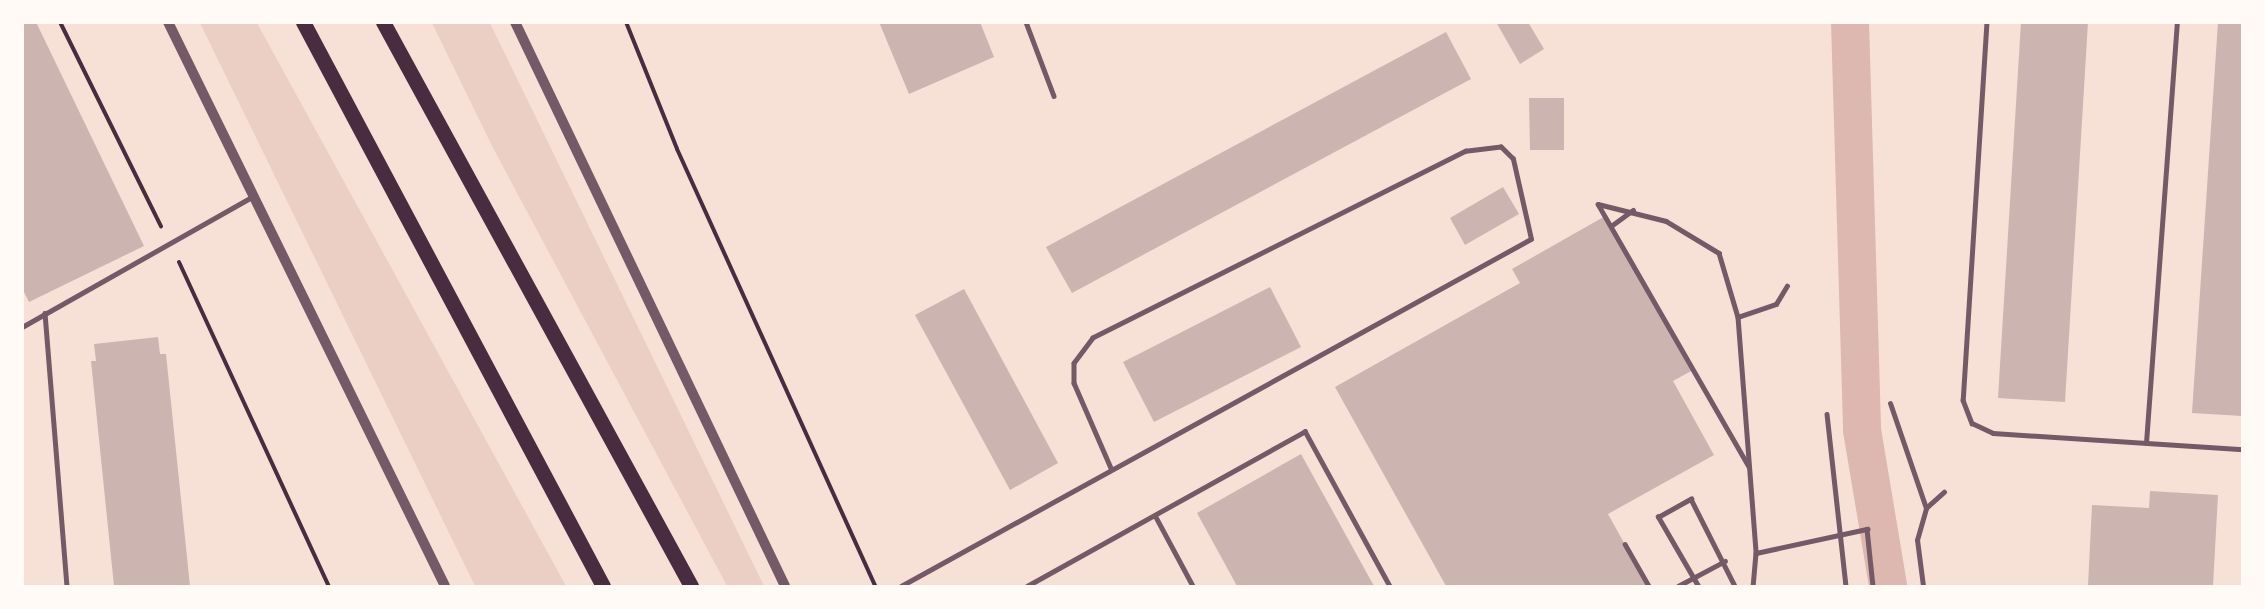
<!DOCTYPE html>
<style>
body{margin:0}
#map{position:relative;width:2265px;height:609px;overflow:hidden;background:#f7e1d7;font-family:Mulish,sans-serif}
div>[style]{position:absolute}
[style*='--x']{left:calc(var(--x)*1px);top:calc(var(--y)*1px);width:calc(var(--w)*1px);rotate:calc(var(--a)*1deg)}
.green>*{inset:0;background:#ebcfc5}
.canal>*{height:38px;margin:-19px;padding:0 19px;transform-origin:19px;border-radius:19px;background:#dcb8b0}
.building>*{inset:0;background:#ccb4b1}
.path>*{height:4px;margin:-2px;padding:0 2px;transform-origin:2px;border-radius:2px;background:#4a2c40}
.service>*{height:4.5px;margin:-2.25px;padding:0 2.25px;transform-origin:2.25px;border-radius:2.25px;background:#755966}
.pedestrian>*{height:5px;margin:-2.5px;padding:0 2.5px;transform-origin:2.5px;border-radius:2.5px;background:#755966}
.tertiary>*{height:10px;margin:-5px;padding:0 5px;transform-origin:5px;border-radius:5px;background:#755966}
.primary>*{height:15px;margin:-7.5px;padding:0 7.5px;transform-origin:7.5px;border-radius:7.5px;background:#4a2c40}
span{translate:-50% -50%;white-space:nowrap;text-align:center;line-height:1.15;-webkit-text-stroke:6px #fffaf5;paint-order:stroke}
.frame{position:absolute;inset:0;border:24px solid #fffaf5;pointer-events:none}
</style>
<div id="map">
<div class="green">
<div style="clip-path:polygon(200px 23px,257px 23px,566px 586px,475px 586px)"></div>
<div style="clip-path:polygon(432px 23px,490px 23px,764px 586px,727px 586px,492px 146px)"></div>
</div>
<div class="canal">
<div style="--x:1850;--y:22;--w:408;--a:88.3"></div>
<div style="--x:1862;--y:430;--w:158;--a:80.5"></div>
</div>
<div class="building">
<div style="clip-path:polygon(22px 22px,36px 22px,144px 246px,29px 302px,22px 288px)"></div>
<div style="clip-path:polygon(879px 22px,980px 22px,994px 57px,909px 94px)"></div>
<div style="clip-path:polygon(1496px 22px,1528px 22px,1544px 49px,1520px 64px)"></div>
<div style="clip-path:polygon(2021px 22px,2088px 22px,2065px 402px,1998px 398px)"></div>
<div style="clip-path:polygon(2218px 22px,2242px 22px,2242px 416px,2192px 413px)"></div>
<div style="clip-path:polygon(1446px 32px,1471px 79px,1072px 293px,1046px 247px)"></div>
<div style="clip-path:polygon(1529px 98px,1564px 98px,1564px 150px,1530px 150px)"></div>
<div style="clip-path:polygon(1503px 187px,1519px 214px,1465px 245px,1450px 218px)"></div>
<div style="clip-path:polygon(1607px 215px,1693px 370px,1673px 381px,1714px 455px,1608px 514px,1648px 586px,1446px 586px,1335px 387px,1520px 283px,1512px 269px)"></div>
<div style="clip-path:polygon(1270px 287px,1301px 347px,1154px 422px,1123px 362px)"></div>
<div style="clip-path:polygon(964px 289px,1058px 463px,1010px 490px,915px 315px)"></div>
<div style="clip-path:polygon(158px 337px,160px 354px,166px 354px,190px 586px,114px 586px,91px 361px,96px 361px,94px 344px)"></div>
<div style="clip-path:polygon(1301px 454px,1374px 586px,1237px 586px,1197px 513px)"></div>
<div style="clip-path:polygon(2150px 491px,2218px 495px,2213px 586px,2088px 586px,2092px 505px,2149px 508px)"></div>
</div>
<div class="path">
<div style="--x:60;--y:22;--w:228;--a:63.7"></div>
<div style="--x:626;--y:22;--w:137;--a:68.1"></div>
<div style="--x:677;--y:149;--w:480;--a:65.6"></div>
<div style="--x:179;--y:262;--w:357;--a:65.2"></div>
</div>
<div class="service">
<div style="--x:1026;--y:22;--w:79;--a:69.3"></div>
<div style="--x:1987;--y:22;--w:379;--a:93.6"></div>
<div style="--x:1963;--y:400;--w:25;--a:69"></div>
<div style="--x:1972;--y:423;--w:23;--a:25"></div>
<div style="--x:1993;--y:433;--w:250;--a:3.7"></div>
<div style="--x:1598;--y:204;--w:70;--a:14"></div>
<div style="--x:1666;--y:221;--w:62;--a:31.1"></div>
<div style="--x:1719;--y:253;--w:67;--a:73.5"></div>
<div style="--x:1738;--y:317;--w:237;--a:85.6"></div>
<div style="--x:1756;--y:553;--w:33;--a:95"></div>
<div style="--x:1598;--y:204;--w:303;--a:60.1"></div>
<div style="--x:1611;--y:226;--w:27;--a:-36"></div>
<div style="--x:45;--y:313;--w:274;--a:85.4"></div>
<div style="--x:1738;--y:317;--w:40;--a:-18.9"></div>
<div style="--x:1776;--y:304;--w:21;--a:-59"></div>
<div style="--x:22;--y:327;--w:264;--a:-29.5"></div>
<div style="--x:1827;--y:414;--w:173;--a:83.7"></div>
<div style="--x:2146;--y:443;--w:422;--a:-85.8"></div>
<div style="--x:1156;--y:517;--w:78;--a:61.8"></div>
<div style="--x:1625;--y:544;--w:48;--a:60.3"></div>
<div style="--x:1756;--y:553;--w:114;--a:-12.2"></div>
<div style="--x:1867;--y:529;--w:57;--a:84"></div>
<div style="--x:901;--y:586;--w:719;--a:-28.85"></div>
<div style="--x:1531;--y:239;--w:82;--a:-102.7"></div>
<div style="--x:1513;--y:159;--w:17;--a:-135"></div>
<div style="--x:1501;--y:147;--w:35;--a:173"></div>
<div style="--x:1466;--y:151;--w:417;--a:153.4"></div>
<div style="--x:1093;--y:338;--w:31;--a:127"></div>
<div style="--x:1074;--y:363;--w:20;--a:90"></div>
<div style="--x:1074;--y:383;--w:93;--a:66.5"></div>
<div style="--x:1027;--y:586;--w:318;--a:-29.1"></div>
<div style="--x:1305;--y:431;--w:177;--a:61.3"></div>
<div style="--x:1678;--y:586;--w:53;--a:-28"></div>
<div style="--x:1698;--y:586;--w:80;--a:-120.1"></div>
<div style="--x:1658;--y:517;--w:38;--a:-29"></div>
<div style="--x:1691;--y:499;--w:97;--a:63.2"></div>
<div style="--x:1923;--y:586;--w:46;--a:-97.4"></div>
<div style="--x:1917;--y:540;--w:33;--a:-74"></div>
<div style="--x:1926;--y:508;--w:24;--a:-42"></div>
</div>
<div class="pedestrian">
<div style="--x:1890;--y:403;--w:111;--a:71.1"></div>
</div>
<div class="tertiary">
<div style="--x:168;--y:22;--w:628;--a:63.84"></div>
<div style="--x:515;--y:22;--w:625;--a:64.42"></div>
</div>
<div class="primary">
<div style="--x:303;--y:22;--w:639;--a:61.99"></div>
<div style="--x:383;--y:22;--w:643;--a:61.36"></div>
</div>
<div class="frame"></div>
</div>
